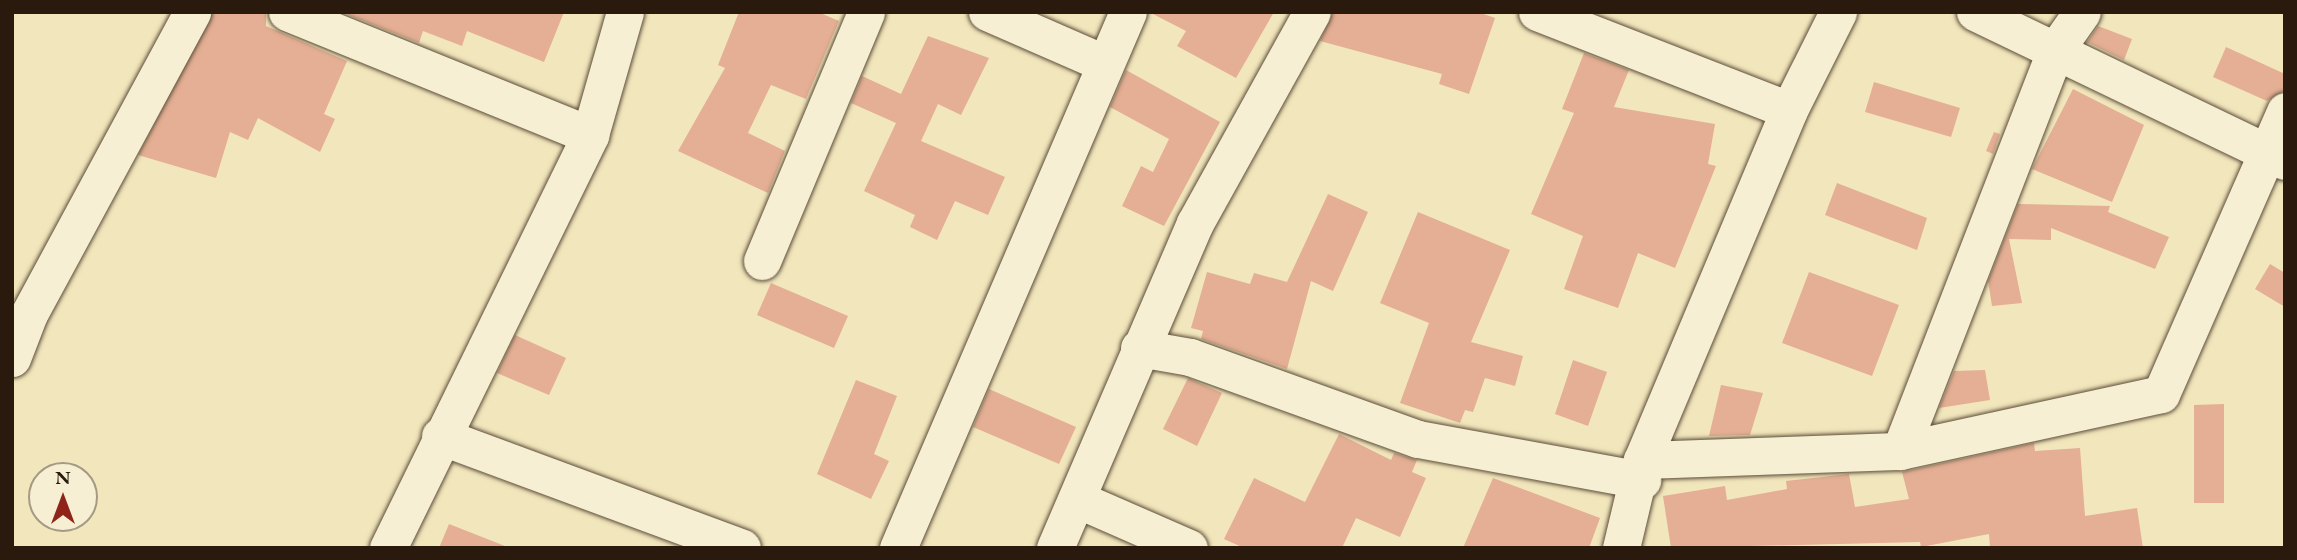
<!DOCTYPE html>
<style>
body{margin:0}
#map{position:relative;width:2297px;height:560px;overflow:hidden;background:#f2e6bc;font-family:"EB Garamond",serif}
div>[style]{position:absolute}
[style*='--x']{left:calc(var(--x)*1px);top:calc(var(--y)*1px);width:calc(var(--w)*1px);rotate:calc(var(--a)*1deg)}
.building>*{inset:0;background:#e4af94}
.roads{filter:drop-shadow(0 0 2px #5b4d39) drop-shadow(0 0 2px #5b4d39)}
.minor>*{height:37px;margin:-18.5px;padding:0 18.5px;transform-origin:18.5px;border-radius:18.5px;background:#f7efd3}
span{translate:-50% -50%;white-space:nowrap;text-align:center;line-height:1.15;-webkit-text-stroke:7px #f7efd3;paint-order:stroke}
.frame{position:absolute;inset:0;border:14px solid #291a0d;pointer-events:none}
.north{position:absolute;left:28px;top:462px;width:70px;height:70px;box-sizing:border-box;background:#f7efd3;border:2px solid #a59a84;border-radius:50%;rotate:0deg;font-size:19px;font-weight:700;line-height:28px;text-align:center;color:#291a0d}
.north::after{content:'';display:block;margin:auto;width:24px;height:32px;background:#8f2418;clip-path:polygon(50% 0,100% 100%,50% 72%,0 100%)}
</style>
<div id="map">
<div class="building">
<div style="clip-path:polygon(213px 12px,266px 12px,266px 26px,347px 61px,324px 114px,335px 119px,320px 152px,258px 118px,248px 140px,230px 132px,216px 178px,138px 155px)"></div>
<div style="clip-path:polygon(564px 12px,544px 62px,467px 31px,462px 46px,423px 31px,419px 43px,344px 13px)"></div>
<div style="clip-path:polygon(739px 12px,818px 12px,839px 21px,806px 99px,771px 85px,748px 133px,785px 151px,768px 193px,678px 151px,725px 68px,718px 65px)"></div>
<div style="clip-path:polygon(1149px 12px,1274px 12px,1236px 78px,1177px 46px,1186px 31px)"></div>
<div style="clip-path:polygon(1333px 12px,1478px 12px,1495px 18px,1469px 94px,1439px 84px,1442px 74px,1320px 41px)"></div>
<div style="clip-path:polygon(2098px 26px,2132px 39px,2124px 60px,2087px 42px)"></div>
<div style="clip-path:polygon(928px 36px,989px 58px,961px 115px,938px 104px,921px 141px,1005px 177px,988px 215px,955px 201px,937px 240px,910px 227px,915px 215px,864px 191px,896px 123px,851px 103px,862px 76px,901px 94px)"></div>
<div style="clip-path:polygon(2226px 47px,2285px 74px,2285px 90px,2267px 101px,2213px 77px)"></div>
<div style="clip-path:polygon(1584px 53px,1629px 70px,1614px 107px,1715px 124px,1708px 164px,1716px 166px,1675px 268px,1638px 253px,1618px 308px,1564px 289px,1583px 236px,1531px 214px,1574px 113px,1562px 109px)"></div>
<div style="clip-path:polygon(1126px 70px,1220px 122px,1164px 226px,1122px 206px,1141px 166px,1153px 172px,1169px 139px,1110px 107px)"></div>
<div style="clip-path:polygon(1874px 82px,1960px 108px,1951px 137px,1865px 112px)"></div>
<div style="clip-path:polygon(2073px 89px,2144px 125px,2112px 202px,2032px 169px)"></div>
<div style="clip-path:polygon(1994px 132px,2000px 134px,1993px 154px,1986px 151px)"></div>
<div style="clip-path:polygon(1837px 183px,1927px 218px,1917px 250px,1825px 215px)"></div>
<div style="clip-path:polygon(1328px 194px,1368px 212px,1333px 291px,1311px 281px,1287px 369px,1201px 339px,1203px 331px,1191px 328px,1207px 272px,1250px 284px,1254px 273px,1287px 282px)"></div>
<div style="clip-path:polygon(2018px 204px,2110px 206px,2108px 212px,2169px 237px,2155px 269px,2051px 228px,2051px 240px,2009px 239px,2022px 303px,1992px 306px,1988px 281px)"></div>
<div style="clip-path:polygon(1418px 212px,1510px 250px,1471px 342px,1523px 356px,1515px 386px,1485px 378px,1473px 412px,1465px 410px,1460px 423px,1400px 403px,1429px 323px,1380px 303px)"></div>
<div style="clip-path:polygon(2270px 264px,2285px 273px,2285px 307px,2255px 289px)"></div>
<div style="clip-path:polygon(1809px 272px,1899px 305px,1872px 376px,1782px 343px)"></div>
<div style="clip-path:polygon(771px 283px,848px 316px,834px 348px,757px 315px)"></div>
<div style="clip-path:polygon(515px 335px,566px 358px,549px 395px,497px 373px)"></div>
<div style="clip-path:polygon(1573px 360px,1607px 372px,1588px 426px,1555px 414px)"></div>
<div style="clip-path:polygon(1985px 370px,1990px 400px,1939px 408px,1954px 371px)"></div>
<div style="clip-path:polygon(1188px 378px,1222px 393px,1197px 446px,1163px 429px)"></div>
<div style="clip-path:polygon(856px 380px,897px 396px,874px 454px,889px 461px,871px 499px,817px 474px)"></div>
<div style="clip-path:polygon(1721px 385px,1763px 393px,1750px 435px,1709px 436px)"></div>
<div style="clip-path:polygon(989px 389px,1076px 427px,1059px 464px,973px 427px)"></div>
<div style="clip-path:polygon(2224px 404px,2224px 503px,2194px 503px,2194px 405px)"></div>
<div style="clip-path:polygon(1339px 434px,1391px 460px,1394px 453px,1417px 460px,1412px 472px,1426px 478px,1400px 537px,1356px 518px,1342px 548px,1244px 548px,1224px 539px,1254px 478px,1305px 502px)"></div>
<div style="clip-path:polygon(2034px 443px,2035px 451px,2080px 448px,2085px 516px,2137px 508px,2143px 548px,1990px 548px,1989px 534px,1921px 547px,1920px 542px,1671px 548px,1663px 496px,1725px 486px,1727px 500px,1787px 489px,1786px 481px,1849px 474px,1855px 507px,1909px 499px,1902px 472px)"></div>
<div style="clip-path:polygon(1493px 478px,1600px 518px,1589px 548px,1463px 548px)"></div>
<div style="clip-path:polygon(449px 524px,505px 546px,505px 548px,439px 548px)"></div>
</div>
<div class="roads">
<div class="minor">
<div style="--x:287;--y:12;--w:327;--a:22.1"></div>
<div style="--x:987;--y:12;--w:128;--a:23.6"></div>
<div style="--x:1537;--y:12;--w:270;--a:21.3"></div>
<div style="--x:1975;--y:12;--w:344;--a:25.7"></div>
<div style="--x:762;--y:261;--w:270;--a:-67.3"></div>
<div style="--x:1139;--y:348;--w:52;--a:10"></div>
<div style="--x:1190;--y:357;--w:242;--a:19.8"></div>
<div style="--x:1418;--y:439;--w:228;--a:10.4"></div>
<div style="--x:12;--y:358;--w:47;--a:-68.9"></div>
<div style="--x:29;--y:314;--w:343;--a:-61.6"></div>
<div style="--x:440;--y:436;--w:322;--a:20.3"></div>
<div style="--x:1900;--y:451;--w:431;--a:-68.8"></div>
<div style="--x:2056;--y:49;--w:45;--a:-54.9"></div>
<div style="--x:1642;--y:460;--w:258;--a:-2"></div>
<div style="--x:1900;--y:451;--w:267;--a:-12.3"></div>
<div style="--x:2161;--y:394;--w:309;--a:-66.3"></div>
<div style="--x:1079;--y:500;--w:120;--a:23.6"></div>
<div style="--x:388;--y:548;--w:460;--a:-63.9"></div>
<div style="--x:590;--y:135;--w:128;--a:-74.1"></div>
<div style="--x:898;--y:548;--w:583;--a:-66.78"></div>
<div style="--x:1055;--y:548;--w:354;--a:-66.7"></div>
<div style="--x:1195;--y:223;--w:241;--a:-61"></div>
<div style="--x:1621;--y:548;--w:90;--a:-76.6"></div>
<div style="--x:1642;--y:460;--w:380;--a:-67.2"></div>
<div style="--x:1789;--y:110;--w:110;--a:-63.4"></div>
</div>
</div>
<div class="frame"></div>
<div class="north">N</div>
</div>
